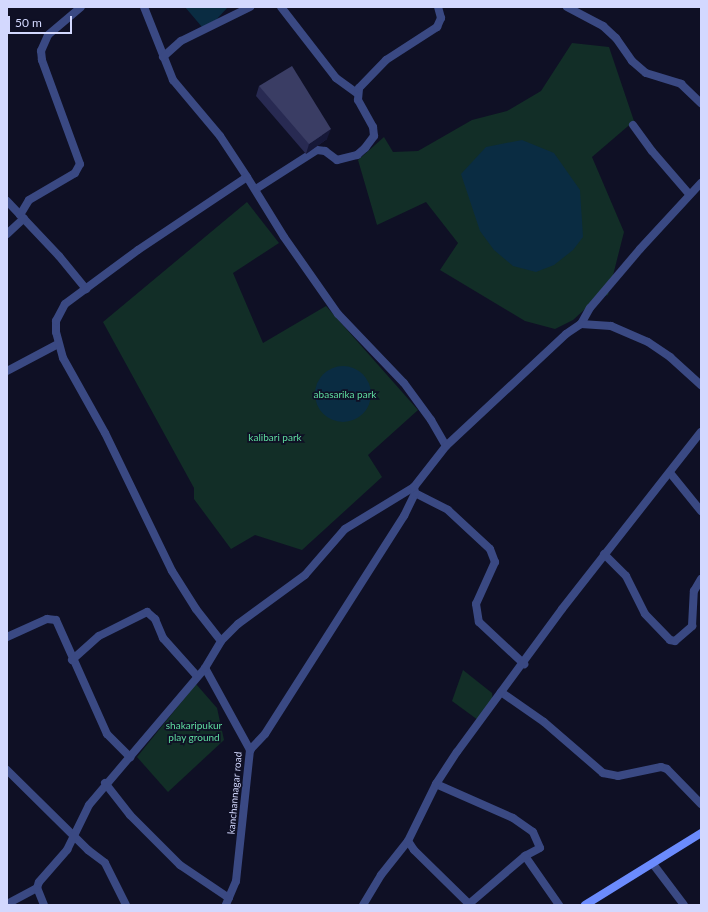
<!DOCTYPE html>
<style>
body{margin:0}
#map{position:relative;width:708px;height:912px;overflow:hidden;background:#0f1025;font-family:Lato,sans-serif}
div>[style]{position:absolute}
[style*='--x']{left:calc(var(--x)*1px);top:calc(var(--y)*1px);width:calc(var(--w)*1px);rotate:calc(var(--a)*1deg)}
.green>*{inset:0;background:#122e27}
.water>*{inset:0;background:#0a2c42}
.round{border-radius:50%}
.street>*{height:8px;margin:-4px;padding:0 4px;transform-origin:4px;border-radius:4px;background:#3a4983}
.secondary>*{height:8px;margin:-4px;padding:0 4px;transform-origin:4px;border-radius:4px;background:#6b8bfd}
.wall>*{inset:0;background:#282a52}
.shaded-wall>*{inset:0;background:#161838}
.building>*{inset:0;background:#3a3d64}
span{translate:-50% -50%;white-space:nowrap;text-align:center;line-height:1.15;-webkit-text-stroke:3.5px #0f1025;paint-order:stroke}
.park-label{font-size:10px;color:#5fdea0}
.street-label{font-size:10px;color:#d3d8fe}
.frame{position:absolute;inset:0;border:8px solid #d3d8fe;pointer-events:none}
.scale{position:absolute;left:8px;top:16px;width:64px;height:18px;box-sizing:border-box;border:2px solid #d3d8fe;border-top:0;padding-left:5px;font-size:12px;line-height:14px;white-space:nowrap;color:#d3d8fe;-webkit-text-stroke:3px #0f1025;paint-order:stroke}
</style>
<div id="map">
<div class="green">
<div style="clip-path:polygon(572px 43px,609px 47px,634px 121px,592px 157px,624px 232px,608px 295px,596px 299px,573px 320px,555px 329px,525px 321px,440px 270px,458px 243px,426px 202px,377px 225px,358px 160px,384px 137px,393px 152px,418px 151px,472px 120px,507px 111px,541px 91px)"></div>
<div style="clip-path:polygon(247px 202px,279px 243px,233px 273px,263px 343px,326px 306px,418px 410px,368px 455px,382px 477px,302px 550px,255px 535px,231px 549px,194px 499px,194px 488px,103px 322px)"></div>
<div style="clip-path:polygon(463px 670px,492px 693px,493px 702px,478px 720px,452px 701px)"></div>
<div style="clip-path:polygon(196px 684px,217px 708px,224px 740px,168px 792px,137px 757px)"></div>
</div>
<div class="water">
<div style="clip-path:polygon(185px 7px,228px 7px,216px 20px,202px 27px)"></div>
<div style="clip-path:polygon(522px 140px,554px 153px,580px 190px,583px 237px,573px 250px,554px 265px,536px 272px,513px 266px,494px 250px,480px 231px,461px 174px,486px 147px)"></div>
<div class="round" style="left:315px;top:366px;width:56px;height:56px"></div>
</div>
<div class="street">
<div style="--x:144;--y:7;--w:79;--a:68.3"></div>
<div style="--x:173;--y:80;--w:73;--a:50"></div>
<div style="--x:220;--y:136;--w:49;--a:56.6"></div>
<div style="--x:281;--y:7;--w:90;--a:52.2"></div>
<div style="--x:336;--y:78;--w:26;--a:36"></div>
<div style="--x:567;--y:7;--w:41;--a:27.8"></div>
<div style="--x:603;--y:26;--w:18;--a:43"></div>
<div style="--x:616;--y:38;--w:28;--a:55"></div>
<div style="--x:632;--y:61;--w:18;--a:41"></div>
<div style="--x:646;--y:73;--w:37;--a:17"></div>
<div style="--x:681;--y:84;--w:28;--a:44"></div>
<div style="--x:163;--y:57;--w:24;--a:-42"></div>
<div style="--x:181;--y:41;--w:77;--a:-26.2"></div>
<div style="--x:633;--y:125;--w:32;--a:54"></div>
<div style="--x:652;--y:151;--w:57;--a:49.3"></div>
<div style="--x:256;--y:189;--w:72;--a:-32.6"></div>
<div style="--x:317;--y:150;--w:8;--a:7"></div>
<div style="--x:325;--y:151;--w:15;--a:37"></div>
<div style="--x:337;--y:160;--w:21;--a:-14"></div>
<div style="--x:357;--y:155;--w:11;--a:-41"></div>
<div style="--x:365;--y:148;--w:15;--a:-53"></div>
<div style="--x:374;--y:136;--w:9;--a:-96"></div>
<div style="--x:373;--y:127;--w:31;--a:-119"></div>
<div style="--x:358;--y:100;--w:12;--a:-85"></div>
<div style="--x:359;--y:88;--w:39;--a:-46"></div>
<div style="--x:386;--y:60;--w:61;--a:-32.9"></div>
<div style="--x:437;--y:27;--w:10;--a:-66"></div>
<div style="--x:441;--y:18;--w:11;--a:-105"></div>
<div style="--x:7;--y:201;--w:76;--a:46.6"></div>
<div style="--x:59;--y:256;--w:43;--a:50.7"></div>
<div style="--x:20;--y:215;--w:17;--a:-59"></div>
<div style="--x:29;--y:200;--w:53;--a:-30.4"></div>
<div style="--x:75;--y:173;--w:10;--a:-61"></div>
<div style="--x:80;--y:164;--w:111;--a:-110.1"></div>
<div style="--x:42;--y:60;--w:9;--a:-96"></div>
<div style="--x:41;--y:51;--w:17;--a:-66"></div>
<div style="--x:48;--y:35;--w:43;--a:-40.3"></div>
<div style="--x:7;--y:234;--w:23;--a:-43"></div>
<div style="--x:581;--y:324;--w:18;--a:-61"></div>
<div style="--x:590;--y:308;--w:77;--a:-49.7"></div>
<div style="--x:640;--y:249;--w:90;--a:-47.3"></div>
<div style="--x:7;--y:371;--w:58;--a:-27.9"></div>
<div style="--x:671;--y:474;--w:48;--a:51"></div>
<div style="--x:415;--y:493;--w:37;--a:27"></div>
<div style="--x:448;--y:510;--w:57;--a:42.9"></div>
<div style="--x:490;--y:549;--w:14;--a:69"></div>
<div style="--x:495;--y:562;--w:46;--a:114.3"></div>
<div style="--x:476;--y:604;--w:18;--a:81"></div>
<div style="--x:479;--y:622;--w:62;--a:43"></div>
<div style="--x:604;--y:554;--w:31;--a:45"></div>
<div style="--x:626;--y:576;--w:42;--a:63.4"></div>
<div style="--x:645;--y:614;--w:36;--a:46"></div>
<div style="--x:670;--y:640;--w:5;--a:11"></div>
<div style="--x:675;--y:641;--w:23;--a:-41"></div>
<div style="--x:692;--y:626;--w:35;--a:-87"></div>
<div style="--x:694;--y:591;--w:14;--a:-60"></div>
<div style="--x:7;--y:637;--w:44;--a:-24.2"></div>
<div style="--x:47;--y:619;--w:9;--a:6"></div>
<div style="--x:56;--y:620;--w:125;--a:65.9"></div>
<div style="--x:107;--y:734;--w:33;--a:45"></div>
<div style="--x:221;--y:641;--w:41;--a:-128"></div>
<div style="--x:196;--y:609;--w:45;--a:-122.3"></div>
<div style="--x:172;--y:571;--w:153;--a:-115.9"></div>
<div style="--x:105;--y:433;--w:86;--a:-119.2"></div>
<div style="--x:63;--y:358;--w:27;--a:-105"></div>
<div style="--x:56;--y:332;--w:11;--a:-90"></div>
<div style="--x:56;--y:321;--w:19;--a:-62"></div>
<div style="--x:65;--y:304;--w:91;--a:-36.5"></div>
<div style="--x:138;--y:250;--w:131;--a:-33.8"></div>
<div style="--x:247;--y:177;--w:70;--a:58.3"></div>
<div style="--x:284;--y:237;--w:94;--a:55"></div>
<div style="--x:338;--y:314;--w:95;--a:46.3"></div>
<div style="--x:404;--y:383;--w:46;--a:53.9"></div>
<div style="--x:431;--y:420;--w:30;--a:60"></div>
<div style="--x:72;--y:660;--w:36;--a:-42"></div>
<div style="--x:99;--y:636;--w:54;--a:-26.6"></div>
<div style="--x:147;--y:612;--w:11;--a:41"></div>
<div style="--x:155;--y:619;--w:21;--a:67"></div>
<div style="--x:163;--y:638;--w:51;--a:48.2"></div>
<div style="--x:205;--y:668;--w:94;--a:61.2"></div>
<div style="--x:250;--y:750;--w:132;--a:96.1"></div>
<div style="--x:236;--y:881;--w:26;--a:113"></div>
<div style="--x:501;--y:692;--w:52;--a:34.9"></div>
<div style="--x:544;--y:722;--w:78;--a:40.8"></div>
<div style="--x:603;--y:773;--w:15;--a:11"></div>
<div style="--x:618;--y:776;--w:44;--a:-11.8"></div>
<div style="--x:661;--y:767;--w:6;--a:18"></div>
<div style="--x:667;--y:769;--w:49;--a:45.8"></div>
<div style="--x:250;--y:750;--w:22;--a:-47"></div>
<div style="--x:265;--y:734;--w:259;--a:-57.5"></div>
<div style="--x:404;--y:516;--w:25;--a:-64"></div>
<div style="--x:415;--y:493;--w:6;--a:-99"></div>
<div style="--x:7;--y:770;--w:114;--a:44.6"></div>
<div style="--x:88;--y:850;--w:21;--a:37"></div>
<div style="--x:105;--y:863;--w:47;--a:63.4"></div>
<div style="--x:105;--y:783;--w:41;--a:52"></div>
<div style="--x:130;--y:815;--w:71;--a:45"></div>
<div style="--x:180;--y:865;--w:59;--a:34"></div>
<div style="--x:436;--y:784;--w:84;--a:23.8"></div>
<div style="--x:513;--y:818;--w:24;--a:35"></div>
<div style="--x:533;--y:832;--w:17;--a:66"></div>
<div style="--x:540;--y:848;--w:17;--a:152"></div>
<div style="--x:525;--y:856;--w:60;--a:55.2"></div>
<div style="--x:408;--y:841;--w:11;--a:56"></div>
<div style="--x:414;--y:850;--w:77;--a:44.5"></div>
<div style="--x:469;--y:904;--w:74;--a:-40.6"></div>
<div style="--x:653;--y:864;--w:51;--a:52.9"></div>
<div style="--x:7;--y:904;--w:34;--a:-28"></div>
<div style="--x:44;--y:905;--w:18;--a:-112"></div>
<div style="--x:37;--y:888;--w:6;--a:-72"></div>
<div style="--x:39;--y:882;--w:43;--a:-48.8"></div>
<div style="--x:67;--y:850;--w:50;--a:-63.9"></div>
<div style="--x:89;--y:805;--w:180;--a:-49.7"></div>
<div style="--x:205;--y:668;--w:31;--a:-59"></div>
<div style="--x:221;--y:641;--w:24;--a:-45"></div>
<div style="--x:238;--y:624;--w:83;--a:-36.2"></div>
<div style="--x:305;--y:575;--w:61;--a:-49"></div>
<div style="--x:345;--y:529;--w:81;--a:-31.3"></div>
<div style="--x:414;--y:487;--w:52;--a:-52"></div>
<div style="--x:446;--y:446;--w:164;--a:-43"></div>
<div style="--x:566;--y:334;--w:18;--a:-34"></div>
<div style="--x:581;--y:324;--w:30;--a:4"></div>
<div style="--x:611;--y:326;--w:40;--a:23.4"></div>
<div style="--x:648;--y:342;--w:27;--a:34"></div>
<div style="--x:670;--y:357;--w:42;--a:42.1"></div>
<div style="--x:363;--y:905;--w:35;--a:-59"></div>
<div style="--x:381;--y:875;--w:43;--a:-51.5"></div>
<div style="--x:408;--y:841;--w:64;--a:-63.8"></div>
<div style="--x:436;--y:784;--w:38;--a:-57"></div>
<div style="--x:457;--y:752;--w:177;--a:-53.7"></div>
<div style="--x:562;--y:609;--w:225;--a:-51.9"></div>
</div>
<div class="secondary">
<div style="--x:585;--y:905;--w:137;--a:-31.8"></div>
</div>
<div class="wall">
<div style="clip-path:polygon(259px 86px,327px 139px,306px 154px,256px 96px)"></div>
</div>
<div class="shaded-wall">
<div style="clip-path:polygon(331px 129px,327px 139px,306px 154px,309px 144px)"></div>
</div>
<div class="building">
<div style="clip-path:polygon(292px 66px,331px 129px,309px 144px,259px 86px)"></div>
</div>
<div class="park-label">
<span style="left:345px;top:395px">abasarika park</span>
<span style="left:275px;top:438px">kalibari park</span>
<span style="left:194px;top:731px">shakaripukur<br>play ground</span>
</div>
<div class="street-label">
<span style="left:235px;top:793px;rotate:-85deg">kanchannagar road</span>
</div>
<div class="frame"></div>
<div class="scale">50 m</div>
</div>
